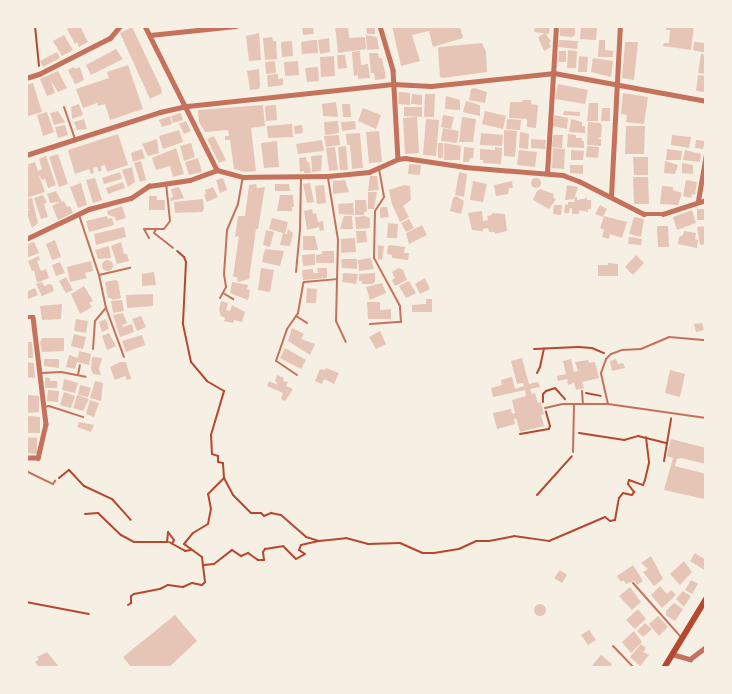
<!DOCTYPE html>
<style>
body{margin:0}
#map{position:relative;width:732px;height:694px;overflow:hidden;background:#f6efe4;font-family:Barlow,sans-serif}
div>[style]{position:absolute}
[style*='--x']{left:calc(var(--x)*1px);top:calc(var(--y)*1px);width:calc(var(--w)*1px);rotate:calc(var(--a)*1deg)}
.building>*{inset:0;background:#e6c5b7}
.round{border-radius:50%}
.path>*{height:2px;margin:-1px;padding:0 1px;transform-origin:1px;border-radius:1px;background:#b5482f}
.service>*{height:2px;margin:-1px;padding:0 1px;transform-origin:1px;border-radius:1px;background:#c5725c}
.minor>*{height:4.5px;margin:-2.25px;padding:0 2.25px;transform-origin:2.25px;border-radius:2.25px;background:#c5725c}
.tertiary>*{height:5px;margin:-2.5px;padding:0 2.5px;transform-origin:2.5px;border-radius:2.5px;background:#c5725c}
.secondary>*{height:6px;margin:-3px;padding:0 3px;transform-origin:3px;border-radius:3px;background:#b5482f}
span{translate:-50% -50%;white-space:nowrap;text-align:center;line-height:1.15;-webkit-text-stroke:4px #f6efe4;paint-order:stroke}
.frame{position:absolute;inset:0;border:28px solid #f6efe4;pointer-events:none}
</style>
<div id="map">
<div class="building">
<div style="clip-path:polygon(73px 26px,80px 26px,88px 42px,79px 47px,77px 42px,75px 44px,67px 29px)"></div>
<div style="clip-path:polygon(302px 26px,313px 26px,314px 34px,303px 35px)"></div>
<div style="clip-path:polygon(335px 26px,348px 26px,349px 38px,365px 37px,366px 49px,338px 53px)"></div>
<div style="clip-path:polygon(366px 26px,375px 26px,375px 34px,367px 34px)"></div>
<div style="clip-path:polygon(392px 26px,460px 26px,463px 38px,433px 47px,429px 31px,412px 35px,420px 61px,401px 66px)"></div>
<div style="clip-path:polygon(535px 26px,550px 26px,549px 34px,534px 32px)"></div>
<div style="clip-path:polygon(581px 26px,597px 28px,596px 40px,580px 39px)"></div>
<div style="clip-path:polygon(666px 26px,694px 26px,691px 50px,663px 46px,664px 43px,669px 43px,670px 30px,666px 30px)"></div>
<div style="clip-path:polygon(132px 27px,161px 88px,162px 93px,150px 99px,120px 33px)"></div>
<div style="clip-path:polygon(560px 27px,575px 28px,575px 35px,572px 37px,560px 36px)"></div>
<div style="clip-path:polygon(259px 33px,261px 60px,249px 61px,246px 36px)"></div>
<div style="clip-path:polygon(545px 33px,551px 41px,549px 43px,551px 47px,544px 51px,538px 37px)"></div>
<div style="clip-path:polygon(64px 35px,73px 50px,62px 56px,53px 41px)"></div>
<div style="clip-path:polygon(366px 35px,377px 37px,379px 49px,367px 50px)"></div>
<div style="clip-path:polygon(272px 37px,273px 41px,276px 41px,277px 59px,265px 60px,263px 38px)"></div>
<div style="clip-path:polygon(329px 38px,330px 52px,320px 54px,318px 40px)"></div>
<div style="clip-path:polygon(313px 40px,317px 40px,318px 53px,302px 54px,301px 42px)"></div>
<div style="clip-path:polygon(559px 40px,578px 41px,577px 49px,558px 47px)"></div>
<div style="clip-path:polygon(599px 40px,605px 40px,605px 50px,613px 51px,613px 57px,598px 57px)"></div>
<div style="clip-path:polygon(292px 41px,293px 56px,282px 57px,281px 42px)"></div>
<div style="clip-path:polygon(625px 42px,638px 42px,634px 80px,622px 78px)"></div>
<div style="clip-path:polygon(694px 42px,706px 43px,706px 53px,693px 50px)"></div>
<div style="clip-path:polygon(482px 43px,486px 52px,487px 72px,443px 78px,440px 77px,438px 49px,439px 47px)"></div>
<div style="clip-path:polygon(116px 49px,123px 59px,91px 75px,86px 65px)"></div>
<div style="clip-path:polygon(568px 50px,577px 51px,576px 68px,567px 68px)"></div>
<div style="clip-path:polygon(360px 51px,361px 65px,368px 64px,370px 78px,358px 79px,358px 75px,354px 76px,353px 65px,359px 64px,353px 65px,352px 52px)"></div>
<div style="clip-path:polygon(559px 51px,566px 51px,566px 62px,558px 62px)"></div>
<div style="clip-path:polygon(57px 52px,60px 58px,43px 67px,40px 61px)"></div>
<div style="clip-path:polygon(369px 53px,378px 53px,379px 58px,382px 58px,386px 77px,384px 79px,375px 80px,374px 73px,371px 73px)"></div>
<div style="clip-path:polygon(701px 54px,706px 55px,706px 74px,698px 73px)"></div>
<div style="clip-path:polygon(337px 55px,345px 55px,347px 68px,338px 69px)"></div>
<div style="clip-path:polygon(334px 56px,335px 76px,321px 77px,320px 57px)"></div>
<div style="clip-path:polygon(579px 56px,588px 57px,587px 72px,578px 72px)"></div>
<div style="clip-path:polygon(593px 58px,613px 61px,611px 77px,591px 72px)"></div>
<div style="clip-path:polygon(275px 61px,276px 73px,266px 74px,265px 62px)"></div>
<div style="clip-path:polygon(298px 61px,299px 75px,285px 76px,284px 62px)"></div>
<div style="clip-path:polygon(128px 65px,143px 109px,110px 120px,105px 104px,98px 106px,97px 103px,83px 108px,76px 89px,109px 78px,107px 72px)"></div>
<div style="clip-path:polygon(74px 67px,75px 69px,80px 67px,84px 80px,75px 84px,68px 70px)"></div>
<div style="clip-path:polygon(318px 67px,319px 81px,307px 82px,305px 68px)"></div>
<div style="clip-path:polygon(259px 69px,260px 86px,259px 89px,250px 90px,247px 71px)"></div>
<div style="clip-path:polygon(58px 71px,67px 88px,58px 92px,51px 81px,55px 93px,47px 96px,40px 79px)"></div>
<div style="clip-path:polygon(278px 74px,278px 79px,283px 78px,283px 85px,268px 87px,267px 75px)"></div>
<div style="clip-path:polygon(698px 75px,706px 76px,706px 92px,696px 91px)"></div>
<div style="clip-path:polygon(33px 83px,42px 112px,28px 116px,26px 85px)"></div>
<div style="clip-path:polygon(558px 84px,588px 90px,585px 104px,555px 99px)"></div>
<div style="clip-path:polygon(474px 88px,487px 92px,485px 103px,469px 100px,471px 89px)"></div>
<div style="clip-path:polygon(399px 92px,410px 93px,410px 105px,398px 104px)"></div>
<div style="clip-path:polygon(623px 93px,648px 97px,644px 124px,626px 122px,627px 115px,621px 114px)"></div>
<div style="clip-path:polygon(412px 94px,422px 95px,422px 105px,411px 104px)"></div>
<div style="clip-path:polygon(425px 94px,435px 94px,434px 117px,424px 117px)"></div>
<div style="clip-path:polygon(446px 96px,460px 100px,460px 110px,445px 109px)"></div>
<div style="clip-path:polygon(523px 100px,531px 100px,531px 104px,538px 105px,536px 128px,527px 127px,527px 119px,509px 118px,510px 102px,522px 102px)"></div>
<div style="clip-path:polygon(466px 101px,480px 105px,480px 116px,463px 112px)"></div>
<div style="clip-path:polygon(336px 102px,338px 117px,323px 116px,322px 104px)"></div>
<div style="clip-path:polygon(589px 103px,598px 103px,598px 121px,587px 121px)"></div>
<div style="clip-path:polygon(79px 104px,83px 115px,72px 119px,71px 107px)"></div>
<div style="clip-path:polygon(342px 104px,350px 104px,351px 117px,343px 117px)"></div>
<div style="clip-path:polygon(263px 105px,265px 126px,251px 128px,256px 171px,244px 172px,234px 169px,230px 140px,225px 140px,225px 136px,229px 136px,228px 130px,205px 132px,199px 122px,198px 110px)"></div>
<div style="clip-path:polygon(276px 105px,277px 120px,266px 121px,265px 106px)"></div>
<div style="clip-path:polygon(404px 107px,422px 107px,422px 117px,404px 116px)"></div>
<div style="clip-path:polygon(363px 108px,381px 115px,376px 129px,358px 121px)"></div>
<div style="clip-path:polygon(602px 108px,610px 108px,610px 121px,601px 121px)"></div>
<div style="clip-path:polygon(58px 111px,65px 122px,54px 125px,50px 113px)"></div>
<div style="clip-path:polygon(485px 111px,506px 116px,503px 129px,482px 124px)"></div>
<div style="clip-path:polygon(564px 111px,580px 112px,580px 116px,563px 115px)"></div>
<div style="clip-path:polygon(47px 112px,54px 132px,43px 136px,37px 115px)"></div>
<div style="clip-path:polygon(181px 113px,183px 120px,173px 123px,171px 116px)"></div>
<div style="clip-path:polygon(443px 115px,454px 117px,451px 129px,441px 127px)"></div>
<div style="clip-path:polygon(554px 115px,568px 118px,567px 129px,553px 126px)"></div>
<div style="clip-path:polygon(170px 116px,172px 124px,162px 127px,159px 120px)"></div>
<div style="clip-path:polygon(417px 117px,419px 153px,405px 154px,403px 118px)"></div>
<div style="clip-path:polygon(462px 117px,476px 119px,473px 142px,459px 142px)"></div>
<div style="clip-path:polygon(84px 119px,87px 129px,77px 130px,74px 122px)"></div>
<div style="clip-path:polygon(426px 119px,439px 120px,436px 156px,423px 155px)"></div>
<div style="clip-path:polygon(507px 119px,521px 120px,520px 130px,506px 129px)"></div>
<div style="clip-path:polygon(571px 119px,582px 122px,582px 126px,585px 126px,585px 133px,569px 132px)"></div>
<div style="clip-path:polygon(186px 121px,191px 131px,184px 134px,179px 124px)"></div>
<div style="clip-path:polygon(338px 121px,339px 133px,325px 135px,324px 122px)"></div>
<div style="clip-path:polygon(355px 121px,356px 129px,342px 131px,341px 122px)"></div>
<div style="clip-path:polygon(588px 122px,600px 123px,602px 126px,601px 137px,598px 139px,601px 139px,601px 146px,587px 145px)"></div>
<div style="clip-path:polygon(292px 124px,293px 137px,268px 138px,267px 126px)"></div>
<div style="clip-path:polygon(65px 125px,68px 135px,58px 138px,55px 127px)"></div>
<div style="clip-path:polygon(302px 125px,303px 133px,295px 134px,294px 126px)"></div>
<div style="clip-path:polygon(626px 126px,645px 126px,644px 154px,625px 154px)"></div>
<div style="clip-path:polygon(443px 128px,459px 131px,457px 143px,441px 141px)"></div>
<div style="clip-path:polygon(179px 130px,183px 142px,163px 149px,159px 136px)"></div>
<div style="clip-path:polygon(504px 130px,517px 131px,515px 157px,504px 156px)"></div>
<div style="clip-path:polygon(379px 131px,382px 162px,369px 163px,366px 132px)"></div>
<div style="clip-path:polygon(520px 132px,529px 134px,528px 149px,519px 148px)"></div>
<div style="clip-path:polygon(360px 133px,363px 168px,352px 169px,350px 145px,347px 145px,346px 134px)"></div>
<div style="clip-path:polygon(481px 133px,503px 135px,502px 146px,480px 145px)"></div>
<div style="clip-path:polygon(118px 134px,128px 165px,107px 172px,105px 165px,101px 166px,102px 170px,99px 172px,97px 167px,93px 168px,94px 173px,91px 174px,89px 169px,75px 174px,68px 150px)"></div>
<div style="clip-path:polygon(568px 134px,576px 135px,576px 138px,582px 138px,582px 141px,584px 141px,584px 148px,567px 147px)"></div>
<div style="clip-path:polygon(339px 135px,340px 145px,326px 147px,324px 136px)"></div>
<div style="clip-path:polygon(553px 135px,563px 135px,562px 148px,552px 147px)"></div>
<div style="clip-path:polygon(672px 135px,691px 137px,689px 148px,671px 145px)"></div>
<div style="clip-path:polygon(214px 136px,226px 160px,219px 163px,207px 139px)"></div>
<div style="clip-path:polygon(157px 139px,159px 153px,148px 156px,142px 144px)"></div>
<div style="clip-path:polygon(531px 139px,546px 140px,545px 149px,531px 148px)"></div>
<div style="clip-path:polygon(322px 140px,324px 151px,298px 154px,296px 144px)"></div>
<div style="clip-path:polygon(696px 140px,705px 141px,703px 149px,695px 148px)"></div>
<div style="clip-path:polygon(277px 141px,279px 167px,264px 168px,261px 143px)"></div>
<div style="clip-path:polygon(191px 143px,195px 157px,184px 161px,180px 146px)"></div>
<div style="clip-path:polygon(438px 143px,443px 143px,443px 158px,438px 158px)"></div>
<div style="clip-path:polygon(444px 143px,461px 146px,460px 160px,444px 160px)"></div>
<div style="clip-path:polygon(346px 146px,348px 170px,340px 170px,338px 147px)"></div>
<div style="clip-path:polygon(587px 146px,599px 147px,598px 158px,586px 157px)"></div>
<div style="clip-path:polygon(335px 147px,338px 170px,329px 171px,326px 148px)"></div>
<div style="clip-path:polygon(464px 147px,474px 148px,473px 158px,470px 158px,469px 162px,463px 162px)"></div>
<div style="clip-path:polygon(495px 147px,502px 148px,501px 164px,483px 163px,483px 160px,480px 160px,480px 149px,495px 150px)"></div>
<div style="clip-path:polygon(176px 148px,184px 174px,173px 177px,170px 166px,156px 170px,152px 158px)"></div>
<div style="clip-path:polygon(553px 148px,565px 149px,564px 169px,552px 168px)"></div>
<div style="clip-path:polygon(142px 149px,145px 158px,133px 162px,131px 153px)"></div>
<div style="clip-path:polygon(667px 149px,682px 151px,681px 160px,666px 160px)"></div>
<div style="clip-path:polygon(519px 150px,537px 152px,535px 167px,517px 165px)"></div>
<div style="clip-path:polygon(571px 150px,584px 151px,583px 160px,571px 160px)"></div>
<div style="clip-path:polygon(685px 150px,701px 154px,700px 162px,683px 160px)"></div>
<div style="clip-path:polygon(58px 154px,68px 184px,59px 187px,49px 157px)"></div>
<div style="clip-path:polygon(322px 155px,321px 171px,312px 172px,311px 156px)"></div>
<div style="clip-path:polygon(46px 156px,56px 185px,48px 188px,45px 179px,42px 180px,38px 173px,45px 192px,26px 198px,26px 165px,35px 162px,38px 171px,42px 169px,39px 159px)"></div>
<div style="clip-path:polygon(306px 157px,307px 162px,309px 162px,311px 173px,304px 173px,304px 171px,300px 172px,299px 158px)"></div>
<div style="clip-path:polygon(633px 157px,648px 157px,648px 175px,634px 175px)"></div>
<div style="clip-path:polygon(198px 158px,202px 172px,189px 175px,185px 162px)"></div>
<div style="clip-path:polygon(141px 161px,146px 180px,140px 182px,134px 163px)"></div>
<div style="clip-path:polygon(665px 161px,678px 165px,675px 174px,664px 173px)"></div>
<div style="clip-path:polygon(682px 163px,693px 165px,693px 174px,682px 173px)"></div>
<div style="clip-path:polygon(409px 164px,421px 165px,420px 175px,408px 174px)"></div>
<div style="clip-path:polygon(570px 165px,583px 165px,583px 174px,570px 173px)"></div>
<div style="clip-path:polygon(132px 167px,135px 182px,128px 187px,122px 170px)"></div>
<div style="clip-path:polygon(120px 172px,122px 179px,104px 184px,102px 178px)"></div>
<div style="clip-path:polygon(459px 172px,467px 174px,464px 197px,455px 195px)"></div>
<div style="clip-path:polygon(370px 176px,377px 176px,379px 190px,368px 191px)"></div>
<div style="clip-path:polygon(633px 177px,648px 177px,649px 204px,634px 204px)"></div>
<div class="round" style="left:531px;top:178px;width:10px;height:10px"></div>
<div style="clip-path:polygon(95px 178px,102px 200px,93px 203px,86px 180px)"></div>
<div style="clip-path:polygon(223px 178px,227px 190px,220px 193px,216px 180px)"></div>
<div style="clip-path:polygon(345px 180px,349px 192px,333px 194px,333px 181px)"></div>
<div style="clip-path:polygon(686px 180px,697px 182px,695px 195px,692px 194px,691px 198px,683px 196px)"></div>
<div style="clip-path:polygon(473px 181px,487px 184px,483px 202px,470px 200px)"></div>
<div style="clip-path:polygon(512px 181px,513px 188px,509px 188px,508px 194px,496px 196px,494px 185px)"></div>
<div style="clip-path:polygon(123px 182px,125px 188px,108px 194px,106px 188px)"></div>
<div style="clip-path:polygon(81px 183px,87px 205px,78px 208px,70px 187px)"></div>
<div style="clip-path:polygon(310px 183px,314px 202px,307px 203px,303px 184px)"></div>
<div style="clip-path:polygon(256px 184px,257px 188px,265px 187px,258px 229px,256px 229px,249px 279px,238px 282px,237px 277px,233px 277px,239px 236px,235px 237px,238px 216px,245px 216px,249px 185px)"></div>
<div style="clip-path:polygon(275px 184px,289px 184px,290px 191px,275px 191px)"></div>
<div style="clip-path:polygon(324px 185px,326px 203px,317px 204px,315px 186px)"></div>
<div style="clip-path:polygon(404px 185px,410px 186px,411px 200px,403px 206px,409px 217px,400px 222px,392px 204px,389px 190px)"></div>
<div style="clip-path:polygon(567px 185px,578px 187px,574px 199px,565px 200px)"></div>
<div style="clip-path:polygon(662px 186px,673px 187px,673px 190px,682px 193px,678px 205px,660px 204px)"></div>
<div style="clip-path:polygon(179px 187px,184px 198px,171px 201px,170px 198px,173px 197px,171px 189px)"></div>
<div style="clip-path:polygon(213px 187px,218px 197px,207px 202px,204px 195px,206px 194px,205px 190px)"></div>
<div style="clip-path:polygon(540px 189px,554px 194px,553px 198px,556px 199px,549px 209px,533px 200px,537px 191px)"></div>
<div style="clip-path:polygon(56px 191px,62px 202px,64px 201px,67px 207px,70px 206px,73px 213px,58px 220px,52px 206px,60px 202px,50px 203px,47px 194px)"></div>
<div style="clip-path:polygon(368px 192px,377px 192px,374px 209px,368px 209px)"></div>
<div style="clip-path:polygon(43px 195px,47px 203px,44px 204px,48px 217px,41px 219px,34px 198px)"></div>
<div style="clip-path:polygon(280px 195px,293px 195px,294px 207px,292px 207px,292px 211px,277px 211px)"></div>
<div style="clip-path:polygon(149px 196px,157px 196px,157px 200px,165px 200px,165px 210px,149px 210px)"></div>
<div style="clip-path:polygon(456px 196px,464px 201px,461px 214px,450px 211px,453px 198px)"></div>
<div style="clip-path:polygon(575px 197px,577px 197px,577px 200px,587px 198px,587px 200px,591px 200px,591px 209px,588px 209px,588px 212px,579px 210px,579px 214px,572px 214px,572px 208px,570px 208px,569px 213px,564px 213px,565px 204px,568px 205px,568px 202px,574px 202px)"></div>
<div style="clip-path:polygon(32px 198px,38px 223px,32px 228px,26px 211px,30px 209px,26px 209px,27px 199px)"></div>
<div style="clip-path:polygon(203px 199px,204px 209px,202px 212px,175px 213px,174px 202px)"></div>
<div style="clip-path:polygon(355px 200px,366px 200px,367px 212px,364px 212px,364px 215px,355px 215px)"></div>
<div style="clip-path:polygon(353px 203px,354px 215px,339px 214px,338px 204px)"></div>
<div style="clip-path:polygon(554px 205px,562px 205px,561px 215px,553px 214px)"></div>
<div style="clip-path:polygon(600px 205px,607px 209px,603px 217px,595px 214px)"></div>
<div style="clip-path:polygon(122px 206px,126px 218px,116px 221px,115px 217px,108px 215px,107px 211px)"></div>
<div style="clip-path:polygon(382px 207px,387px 207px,389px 217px,380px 218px,380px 209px)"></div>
<div style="clip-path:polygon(312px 209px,313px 214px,316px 213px,318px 222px,323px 221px,324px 230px,320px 231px,319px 227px,307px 230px,304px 211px)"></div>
<div style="clip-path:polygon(697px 209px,706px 209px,706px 220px,697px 220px)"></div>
<div style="clip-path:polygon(692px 210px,696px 223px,677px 230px,673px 217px)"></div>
<div style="clip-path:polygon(482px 211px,483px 221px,488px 220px,487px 216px,492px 215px,492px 213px,505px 214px,507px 231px,495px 234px,495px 232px,489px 232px,488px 228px,483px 229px,483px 231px,472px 230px,468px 213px)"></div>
<div style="clip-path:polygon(107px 216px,108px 219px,112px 218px,114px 225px,89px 232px,86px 221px)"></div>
<div style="clip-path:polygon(344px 216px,352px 216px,353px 229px,340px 229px)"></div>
<div style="clip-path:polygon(365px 216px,370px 218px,370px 228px,356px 229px,355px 217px)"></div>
<div style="clip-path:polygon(604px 216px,627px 222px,622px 238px,610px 234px,609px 239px,602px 237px,604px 230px,600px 228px)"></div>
<div style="clip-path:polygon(634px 217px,644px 219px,641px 237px,629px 234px)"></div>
<div style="clip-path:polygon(272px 218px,288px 222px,285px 234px,287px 234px,288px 229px,293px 233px,290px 246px,280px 245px,283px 233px,269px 229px)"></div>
<div style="clip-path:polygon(409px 219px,414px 228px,406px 232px,401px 223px)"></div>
<div style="clip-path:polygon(388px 223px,398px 224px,397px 238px,387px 238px)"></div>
<div style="clip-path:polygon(422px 225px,427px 235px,409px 244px,406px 233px)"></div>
<div style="clip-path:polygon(657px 226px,668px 226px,669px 247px,658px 247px)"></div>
<div style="clip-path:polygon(706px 226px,706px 244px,700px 245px,697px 227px)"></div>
<div style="clip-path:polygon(124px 227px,126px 237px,96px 245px,94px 234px)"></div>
<div style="clip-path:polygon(266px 230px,274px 232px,270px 247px,263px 245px)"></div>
<div style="clip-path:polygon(356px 231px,366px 231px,367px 242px,357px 243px)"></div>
<div style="clip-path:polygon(684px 231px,696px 233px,695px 239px,698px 240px,697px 248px,678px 244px,679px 237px,683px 235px)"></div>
<div style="clip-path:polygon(303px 236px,315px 236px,318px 250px,303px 250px)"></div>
<div style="clip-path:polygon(629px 237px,642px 239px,641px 245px,628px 244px)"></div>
<div style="clip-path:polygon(355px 238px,356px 252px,341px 253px,341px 239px)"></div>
<div style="clip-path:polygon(55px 240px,61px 257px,52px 260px,46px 244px)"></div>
<div style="clip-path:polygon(34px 242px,39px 253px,26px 258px,26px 245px)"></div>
<div style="clip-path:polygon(121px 242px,124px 254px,127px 254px,129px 261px,117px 264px,111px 246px)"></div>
<div style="clip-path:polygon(378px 245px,384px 246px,382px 260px,378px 259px)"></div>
<div style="clip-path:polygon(390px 245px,405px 247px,404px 253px,409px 253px,408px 260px,392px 258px,392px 255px,387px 254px,388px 246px)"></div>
<div style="clip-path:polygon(109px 246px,111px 258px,98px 259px,95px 250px)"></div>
<div style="clip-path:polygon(265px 249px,284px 251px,280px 266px,262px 262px)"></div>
<div style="clip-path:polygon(322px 251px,334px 251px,334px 263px,316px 263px,316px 255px,322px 254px)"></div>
<div style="clip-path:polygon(315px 254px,315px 265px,303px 266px,302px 255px)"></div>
<div style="clip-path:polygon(636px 255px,644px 263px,633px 275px,625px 267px)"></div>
<div style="clip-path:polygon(39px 256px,40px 260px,37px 261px,41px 271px,46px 269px,49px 278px,37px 283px,34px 270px,32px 271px,28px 261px)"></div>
<div style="clip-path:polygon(371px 258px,374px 269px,359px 271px,358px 260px)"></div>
<div style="clip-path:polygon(341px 259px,357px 259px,357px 269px,342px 268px)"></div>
<div class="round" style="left:101.5px;top:259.5px;width:11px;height:11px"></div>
<div style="clip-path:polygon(91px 261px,93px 271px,85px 273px,87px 278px,70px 282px,67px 267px)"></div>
<div style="clip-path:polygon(60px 262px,65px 273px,56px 276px,52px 265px)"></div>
<div style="clip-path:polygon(608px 263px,618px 264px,618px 276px,598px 276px,598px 265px,608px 265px)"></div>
<div style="clip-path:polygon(261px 268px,274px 270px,270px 292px,258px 290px)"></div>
<div style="clip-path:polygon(317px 268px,327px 268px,327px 278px,303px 280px,302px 270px,313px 269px,313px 273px,318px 273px)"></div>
<div style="clip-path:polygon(399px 268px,403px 270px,407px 280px,395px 286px,392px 280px,395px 278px,392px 272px)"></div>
<div style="clip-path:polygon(154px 272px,156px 285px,142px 286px,142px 274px)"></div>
<div style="clip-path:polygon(343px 273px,358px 274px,356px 284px,342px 282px)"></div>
<div style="clip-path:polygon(375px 273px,375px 282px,372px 284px,362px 284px,362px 281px,359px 281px,359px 274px)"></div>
<div style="clip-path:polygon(66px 277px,73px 290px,66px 293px,59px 281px)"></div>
<div style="clip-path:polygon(425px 278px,430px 289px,420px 294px,415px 284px)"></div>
<div style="clip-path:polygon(115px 280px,118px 281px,121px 298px,112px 300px,111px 298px,108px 298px,105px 282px)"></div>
<div style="clip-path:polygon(409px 281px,416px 293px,406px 298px,399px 286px)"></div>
<div style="clip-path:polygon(42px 282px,44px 286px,49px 284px,52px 285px,54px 291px,42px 296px,36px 284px)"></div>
<div style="clip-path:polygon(232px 282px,248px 285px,247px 289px,250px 290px,248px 300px,230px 293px)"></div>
<div style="clip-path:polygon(382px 283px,386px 293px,370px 300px,366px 287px)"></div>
<div style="clip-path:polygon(84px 286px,93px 301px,89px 303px,92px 307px,80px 314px,71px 294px)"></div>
<div style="clip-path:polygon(35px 288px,38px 295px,26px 300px,26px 292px)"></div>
<div style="clip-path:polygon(307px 288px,317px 289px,316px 303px,306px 303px)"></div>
<div style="clip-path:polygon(153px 294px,153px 306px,127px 308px,126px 295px)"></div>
<div style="clip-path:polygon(426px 299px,432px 299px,432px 312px,412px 312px,412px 305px,426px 304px)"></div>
<div style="clip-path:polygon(122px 300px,124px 311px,113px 313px,111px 301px)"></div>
<div style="clip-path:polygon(221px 301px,228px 303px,226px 310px,230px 311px,232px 305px,245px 312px,242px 322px,234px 320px,233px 323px,224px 321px,225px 318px,221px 316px,219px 310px)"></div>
<div style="clip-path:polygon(367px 302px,380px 302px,380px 310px,391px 309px,391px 319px,368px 319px)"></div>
<div style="clip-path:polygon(62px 304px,61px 319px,42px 320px,40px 306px)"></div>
<div style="clip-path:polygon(123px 313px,127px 323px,122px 325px,123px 327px,132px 324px,134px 332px,120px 337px,113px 315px)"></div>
<div style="clip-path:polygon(141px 316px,146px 327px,137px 331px,132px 319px)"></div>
<div style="clip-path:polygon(76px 319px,88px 321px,86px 333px,74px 331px)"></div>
<div style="clip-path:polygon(106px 319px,109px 329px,102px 332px,99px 322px)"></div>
<div style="clip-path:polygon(702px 323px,704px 330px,696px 332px,694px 324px)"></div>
<div style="clip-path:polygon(292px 328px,304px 334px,301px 339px,315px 344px,310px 355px,288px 341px)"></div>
<div style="clip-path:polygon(380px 331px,386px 344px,376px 349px,369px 337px)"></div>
<div style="clip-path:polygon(109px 333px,116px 346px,107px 350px,102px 336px)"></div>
<div style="clip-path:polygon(74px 334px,86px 337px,83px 349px,71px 346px)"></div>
<div style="clip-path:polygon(142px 335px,145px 345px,126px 352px,122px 341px)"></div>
<div style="clip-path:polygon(42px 338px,64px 338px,64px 351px,42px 352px,40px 343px)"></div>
<div style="clip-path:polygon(26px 342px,32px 342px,33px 358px,26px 358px)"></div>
<div style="clip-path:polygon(285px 348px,306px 360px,301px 369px,280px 358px)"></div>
<div style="clip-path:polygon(79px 351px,91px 354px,89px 365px,77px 362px,75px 369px,66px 367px,69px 355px,78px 358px)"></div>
<div style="clip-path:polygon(92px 357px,102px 358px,99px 369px,101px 375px,93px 374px,91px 369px)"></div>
<div style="clip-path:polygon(522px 358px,529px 384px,538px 382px,540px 387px,530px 389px,532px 394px,535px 393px,538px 403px,541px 402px,544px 414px,541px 415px,544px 426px,520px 432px,516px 418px,514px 419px,515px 424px,497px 429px,493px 413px,511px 409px,512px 414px,515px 413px,512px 400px,526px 396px,525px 390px,493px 397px,491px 388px,502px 385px,501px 380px,512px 377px,515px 389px,524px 386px,523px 383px,517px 384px,511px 361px)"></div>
<div style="clip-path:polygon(44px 359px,59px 359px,59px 368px,44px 366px)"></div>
<div style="clip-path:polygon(571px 359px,574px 372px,578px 371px,575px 362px,588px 360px,589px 363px,595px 362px,599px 378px,582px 382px,584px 388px,576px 390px,574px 383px,568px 385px,567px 379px,558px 381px,557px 376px,566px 374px,563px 361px)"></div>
<div style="clip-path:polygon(616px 359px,618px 364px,623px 363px,625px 368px,612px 371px,610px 361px)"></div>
<div style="clip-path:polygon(26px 362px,34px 363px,35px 378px,26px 377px)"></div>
<div style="clip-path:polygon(120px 362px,126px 362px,131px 379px,127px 380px,125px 376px,115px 380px,110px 367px)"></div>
<div style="clip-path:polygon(326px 368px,339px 373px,334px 384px,324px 379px,322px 384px,315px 381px,320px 369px,325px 370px)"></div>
<div style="clip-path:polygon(670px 370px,685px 374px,680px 397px,665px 393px)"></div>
<div style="clip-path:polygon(277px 375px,284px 378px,283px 381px,288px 382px,286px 386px,293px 389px,285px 401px,281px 399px,283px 393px,267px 386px,269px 381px,278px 385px,275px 381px)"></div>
<div style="clip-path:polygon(45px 377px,50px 378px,50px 381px,57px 381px,57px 388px,45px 388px)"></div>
<div style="clip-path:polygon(64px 379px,78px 383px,75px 393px,62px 390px)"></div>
<div style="clip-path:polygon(95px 381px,103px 383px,101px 401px,90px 398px)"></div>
<div style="clip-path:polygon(80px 385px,91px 388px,88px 397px,78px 395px)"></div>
<div style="clip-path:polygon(48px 390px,59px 391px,58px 402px,47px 401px)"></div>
<div style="clip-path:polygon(64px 392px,75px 396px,71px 408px,60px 405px)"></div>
<div style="clip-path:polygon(28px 395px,39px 396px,39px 412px,26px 413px)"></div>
<div style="clip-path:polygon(77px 395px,89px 399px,83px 411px,73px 408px)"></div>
<div style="clip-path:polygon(90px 400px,99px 403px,94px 417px,86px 414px)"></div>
<div style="clip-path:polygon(29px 416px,40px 417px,40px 433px,26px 433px,26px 418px)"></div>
<div style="clip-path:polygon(79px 422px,94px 425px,91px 432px,77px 427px)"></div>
<div style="clip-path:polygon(26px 437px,37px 438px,37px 454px,26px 453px)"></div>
<div style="clip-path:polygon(671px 439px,706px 448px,706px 464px,681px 458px,677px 459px,675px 466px,706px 474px,704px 499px,664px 490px,673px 458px,667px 456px)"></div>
<div style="clip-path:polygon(695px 553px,706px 560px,706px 571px,690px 561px)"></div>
<div style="clip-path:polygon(651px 556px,663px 579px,654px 586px,643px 572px,648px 569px,641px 563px)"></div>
<div style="clip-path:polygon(684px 561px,692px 572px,680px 585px,670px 574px)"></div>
<div style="clip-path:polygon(633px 565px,643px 581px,637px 585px,634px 581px,626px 584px,623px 580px,621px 582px,617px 576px)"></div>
<div style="clip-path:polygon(560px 570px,567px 575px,562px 583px,554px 578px)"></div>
<div style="clip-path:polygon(691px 580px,698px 584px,692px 594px,685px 590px)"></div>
<div style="clip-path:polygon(660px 586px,667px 594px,671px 590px,676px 595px,662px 608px,651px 595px)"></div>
<div style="clip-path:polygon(630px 587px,641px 602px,632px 610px,619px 596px)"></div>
<div style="clip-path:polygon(683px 591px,691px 596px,684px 607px,676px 599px)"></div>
<div style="clip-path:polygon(674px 603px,683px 609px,675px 621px,666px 615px,666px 611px)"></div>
<div class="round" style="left:534px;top:604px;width:12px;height:12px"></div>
<div style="clip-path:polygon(638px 609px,646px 619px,635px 629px,626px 620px)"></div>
<div style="clip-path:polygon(175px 615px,197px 641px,168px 668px,132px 668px,123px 657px)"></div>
<div style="clip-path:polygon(658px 616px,668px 627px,659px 636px,649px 624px)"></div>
<div style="clip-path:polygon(645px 623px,652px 629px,643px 637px,637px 631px)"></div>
<div style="clip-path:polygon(589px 630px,596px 640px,588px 645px,581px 635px)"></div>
<div style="clip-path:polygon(634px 631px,642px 642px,631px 653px,622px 642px)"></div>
<div style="clip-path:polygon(641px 644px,646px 648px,643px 652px,649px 655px,640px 666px,630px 657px)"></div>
<div style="clip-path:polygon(47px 652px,60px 668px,40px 668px,35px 662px,39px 659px,37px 657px)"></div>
<div style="clip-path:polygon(601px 655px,612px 664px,609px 668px,590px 668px)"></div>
</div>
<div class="path">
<div style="--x:35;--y:26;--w:40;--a:84.3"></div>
<div style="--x:534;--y:349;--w:44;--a:-2.6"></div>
<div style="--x:578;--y:347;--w:14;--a:4"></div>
<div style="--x:592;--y:348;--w:13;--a:23"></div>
<div style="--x:537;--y:373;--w:7;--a:-63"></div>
<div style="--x:540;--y:367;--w:19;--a:-78"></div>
<div style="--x:586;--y:393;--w:15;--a:11"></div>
<div style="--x:543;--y:402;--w:8;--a:-90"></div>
<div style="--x:543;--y:394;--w:4;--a:-45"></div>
<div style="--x:546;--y:391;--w:9;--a:-18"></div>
<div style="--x:555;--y:388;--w:15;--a:48"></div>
<div style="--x:579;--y:433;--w:46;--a:8.8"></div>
<div style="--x:624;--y:440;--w:15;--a:-16"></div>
<div style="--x:638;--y:436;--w:30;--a:14"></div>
<div style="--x:520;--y:434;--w:29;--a:-10"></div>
<div style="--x:549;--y:429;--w:3;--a:-72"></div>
<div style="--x:550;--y:426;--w:15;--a:-106"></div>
<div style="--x:664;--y:461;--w:43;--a:-80.5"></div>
<div style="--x:59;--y:478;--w:13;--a:-39"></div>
<div style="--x:69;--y:470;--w:22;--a:47"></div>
<div style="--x:84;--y:486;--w:31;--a:25"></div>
<div style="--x:112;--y:499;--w:28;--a:48"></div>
<div style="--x:224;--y:478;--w:19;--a:62"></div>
<div style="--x:233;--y:495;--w:25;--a:45"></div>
<div style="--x:251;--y:513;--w:10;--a:0"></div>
<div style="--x:261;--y:513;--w:4;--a:45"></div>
<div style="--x:264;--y:516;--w:8;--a:-23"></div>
<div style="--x:271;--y:513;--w:10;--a:11"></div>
<div style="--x:281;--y:515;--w:33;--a:41"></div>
<div style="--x:306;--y:537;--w:14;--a:17"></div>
<div style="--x:319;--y:541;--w:27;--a:-6"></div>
<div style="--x:346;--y:538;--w:23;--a:15"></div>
<div style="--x:368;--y:544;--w:32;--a:-2"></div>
<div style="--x:400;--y:543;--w:24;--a:24"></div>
<div style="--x:422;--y:553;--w:12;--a:0"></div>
<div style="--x:434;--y:553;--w:25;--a:-9"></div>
<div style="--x:459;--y:549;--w:19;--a:-25"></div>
<div style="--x:476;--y:541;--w:13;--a:0"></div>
<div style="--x:489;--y:541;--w:25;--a:-11"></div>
<div style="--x:514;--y:536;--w:35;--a:8"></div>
<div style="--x:549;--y:541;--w:61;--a:-23.2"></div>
<div style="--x:605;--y:517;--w:6;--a:39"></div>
<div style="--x:610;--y:521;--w:5;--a:-11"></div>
<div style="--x:615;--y:520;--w:22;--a:-80"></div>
<div style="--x:619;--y:498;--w:6;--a:-51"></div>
<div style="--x:623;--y:493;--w:9;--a:13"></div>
<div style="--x:632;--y:495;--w:4;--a:-56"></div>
<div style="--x:634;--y:492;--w:10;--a:-127"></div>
<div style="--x:628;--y:484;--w:4;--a:-76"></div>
<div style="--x:629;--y:480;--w:15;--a:20"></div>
<div style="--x:643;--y:485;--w:5;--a:-68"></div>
<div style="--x:645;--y:480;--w:18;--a:-77"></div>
<div style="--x:649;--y:462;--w:25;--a:-97"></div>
<div style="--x:537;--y:495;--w:52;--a:-48.1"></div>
<div style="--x:85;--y:514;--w:13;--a:-4"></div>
<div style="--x:98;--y:513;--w:32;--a:44"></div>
<div style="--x:121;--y:535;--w:15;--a:28"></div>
<div style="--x:134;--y:542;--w:33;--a:0"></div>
<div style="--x:167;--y:542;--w:10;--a:-84"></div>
<div style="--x:168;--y:532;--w:10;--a:53"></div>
<div style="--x:174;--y:540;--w:4;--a:117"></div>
<div style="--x:169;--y:542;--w:18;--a:29"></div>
<div style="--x:185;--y:551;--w:6;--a:-9"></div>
<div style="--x:204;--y:565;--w:10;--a:-6"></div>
<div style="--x:214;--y:564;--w:23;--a:-38"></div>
<div style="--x:232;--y:550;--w:11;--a:34"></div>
<div style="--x:241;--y:556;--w:8;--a:-23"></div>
<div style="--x:248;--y:553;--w:12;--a:35"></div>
<div style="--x:258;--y:560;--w:6;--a:0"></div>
<div style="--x:264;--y:560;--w:8;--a:-97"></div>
<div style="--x:263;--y:552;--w:4;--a:-56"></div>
<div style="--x:265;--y:549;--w:18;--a:-9"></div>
<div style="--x:283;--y:546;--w:18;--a:45"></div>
<div style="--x:296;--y:559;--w:10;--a:-29"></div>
<div style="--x:305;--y:554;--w:7;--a:-146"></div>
<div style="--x:299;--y:550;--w:5;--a:-68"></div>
<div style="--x:301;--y:545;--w:18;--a:-13"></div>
<div style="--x:26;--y:602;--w:64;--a:10.8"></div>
<div style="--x:128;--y:605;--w:4;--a:-34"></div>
<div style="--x:131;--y:603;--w:7;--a:-90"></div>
<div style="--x:131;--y:596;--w:4;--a:-34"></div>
<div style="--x:134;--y:594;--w:26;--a:-11"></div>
<div style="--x:160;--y:589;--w:9;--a:-27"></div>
<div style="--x:168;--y:585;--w:15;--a:8"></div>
<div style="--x:183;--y:587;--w:10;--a:-24"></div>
<div style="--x:192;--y:583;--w:10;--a:11"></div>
<div style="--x:202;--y:585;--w:4;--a:-45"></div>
<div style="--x:205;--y:582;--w:25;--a:-97"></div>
<div style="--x:202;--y:557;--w:22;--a:-144"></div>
<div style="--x:184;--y:544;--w:14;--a:-51"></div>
<div style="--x:193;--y:533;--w:17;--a:-31"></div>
<div style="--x:208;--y:524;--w:15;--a:-79"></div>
<div style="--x:211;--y:509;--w:15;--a:-101"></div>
<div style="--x:208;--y:494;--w:23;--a:-45"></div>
<div style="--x:224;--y:478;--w:15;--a:-94"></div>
<div style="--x:223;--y:463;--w:5;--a:-169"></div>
<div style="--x:218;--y:462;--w:6;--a:-90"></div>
<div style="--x:218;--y:456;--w:6;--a:-162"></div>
<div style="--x:212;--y:454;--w:19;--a:-93"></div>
<div style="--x:211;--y:435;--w:46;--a:-73.5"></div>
<div style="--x:224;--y:391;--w:20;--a:-150"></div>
<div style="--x:207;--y:381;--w:25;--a:-130"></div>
<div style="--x:191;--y:362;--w:40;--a:-102"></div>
<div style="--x:183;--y:323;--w:61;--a:-87.2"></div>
<div style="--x:186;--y:262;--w:5;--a:-112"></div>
<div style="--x:184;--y:257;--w:9;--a:-139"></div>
</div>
<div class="service">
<div style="--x:64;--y:107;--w:34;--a:71"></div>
<div style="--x:328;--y:178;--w:63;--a:80.8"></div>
<div style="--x:338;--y:240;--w:81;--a:91.4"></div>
<div style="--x:336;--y:321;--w:23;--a:65"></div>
<div style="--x:79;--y:215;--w:63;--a:71.6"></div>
<div style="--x:99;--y:275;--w:34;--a:78"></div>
<div style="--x:106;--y:308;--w:52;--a:69.8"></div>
<div style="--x:156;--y:229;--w:4;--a:117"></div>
<div style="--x:154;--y:233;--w:24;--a:38"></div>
<div style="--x:149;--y:238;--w:10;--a:-119"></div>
<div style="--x:144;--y:229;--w:20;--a:0"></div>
<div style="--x:164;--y:229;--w:10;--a:-53"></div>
<div style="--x:170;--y:221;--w:37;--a:-96"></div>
<div style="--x:296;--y:272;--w:42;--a:-84.6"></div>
<div style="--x:300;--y:230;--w:52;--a:-88.9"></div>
<div style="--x:99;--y:275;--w:32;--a:-13"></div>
<div style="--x:223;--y:293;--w:12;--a:31"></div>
<div style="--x:220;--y:298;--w:13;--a:-61"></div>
<div style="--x:226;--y:287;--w:13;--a:-99"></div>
<div style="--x:224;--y:274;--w:44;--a:-86.1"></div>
<div style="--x:227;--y:230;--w:28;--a:-67"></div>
<div style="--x:238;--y:204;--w:27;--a:-80"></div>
<div style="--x:296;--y:316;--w:13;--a:32"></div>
<div style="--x:370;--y:324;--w:31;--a:-4"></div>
<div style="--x:401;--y:322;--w:16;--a:-94"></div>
<div style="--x:400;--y:306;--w:55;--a:-118.4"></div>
<div style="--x:374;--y:258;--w:47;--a:-88.8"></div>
<div style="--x:375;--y:211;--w:17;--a:-57"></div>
<div style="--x:384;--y:197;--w:27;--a:-100"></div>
<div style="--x:93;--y:349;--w:28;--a:-86"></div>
<div style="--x:95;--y:321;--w:17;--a:-50"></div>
<div style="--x:42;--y:373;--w:19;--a:-3"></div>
<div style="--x:61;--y:372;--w:25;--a:11"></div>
<div style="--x:78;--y:375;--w:10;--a:-79"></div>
<div style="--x:297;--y:375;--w:25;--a:-146"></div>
<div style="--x:276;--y:361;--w:34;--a:-71"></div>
<div style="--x:287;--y:329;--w:19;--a:-55"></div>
<div style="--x:298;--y:313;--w:29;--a:-80"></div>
<div style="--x:303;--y:284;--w:2;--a:-63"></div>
<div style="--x:304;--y:282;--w:33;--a:-5"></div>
<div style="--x:582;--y:391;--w:13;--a:86"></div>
<div style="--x:608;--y:404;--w:32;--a:-103"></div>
<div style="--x:601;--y:373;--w:15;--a:-70"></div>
<div style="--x:606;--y:359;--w:7;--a:-45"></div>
<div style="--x:611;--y:354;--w:12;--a:-20"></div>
<div style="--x:622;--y:350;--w:19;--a:-3"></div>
<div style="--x:641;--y:349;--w:30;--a:-23"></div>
<div style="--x:669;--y:337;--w:37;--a:5"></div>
<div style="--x:44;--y:407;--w:5;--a:-11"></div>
<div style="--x:49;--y:406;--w:36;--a:18"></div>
<div style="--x:545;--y:408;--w:18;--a:-13"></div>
<div style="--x:563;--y:404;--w:45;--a:0"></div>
<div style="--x:608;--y:404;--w:99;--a:8.1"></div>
<div style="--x:573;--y:452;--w:48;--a:-88.8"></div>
<div style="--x:26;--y:471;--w:30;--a:26"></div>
<div style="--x:53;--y:484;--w:4;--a:-56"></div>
<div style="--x:633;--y:583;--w:72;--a:48.4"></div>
<div style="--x:613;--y:646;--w:30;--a:46"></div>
</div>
<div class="minor">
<div style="--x:145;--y:26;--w:161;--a:63.4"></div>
<div style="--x:380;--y:26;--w:46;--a:73.5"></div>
<div style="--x:393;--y:70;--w:89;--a:86.8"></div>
<div style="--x:150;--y:35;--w:86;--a:-6"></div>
<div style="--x:26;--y:78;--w:14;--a:-17"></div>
<div style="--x:39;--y:74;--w:80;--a:-26.9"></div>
<div style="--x:110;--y:38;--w:16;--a:-50"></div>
<div style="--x:547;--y:173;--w:147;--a:-86.5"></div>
<div style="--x:611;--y:196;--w:170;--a:-87"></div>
<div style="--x:698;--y:201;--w:48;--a:-80.3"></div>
<div style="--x:26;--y:239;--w:70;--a:-25.5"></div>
<div style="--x:89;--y:209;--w:43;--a:-14.7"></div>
<div style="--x:131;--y:198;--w:22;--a:-34"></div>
<div style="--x:149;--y:186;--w:41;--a:-8.3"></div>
<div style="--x:190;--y:180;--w:29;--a:-20"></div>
<div style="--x:217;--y:170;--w:27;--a:15"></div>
<div style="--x:243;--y:177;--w:85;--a:-0.7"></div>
<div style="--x:328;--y:176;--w:41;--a:-5.6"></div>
<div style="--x:369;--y:172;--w:32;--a:-24"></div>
<div style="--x:398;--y:159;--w:7;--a:-8"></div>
<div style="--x:405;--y:158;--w:61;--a:8.5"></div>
<div style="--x:465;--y:167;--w:98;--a:4.7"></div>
<div style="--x:563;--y:175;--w:17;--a:21"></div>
<div style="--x:579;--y:181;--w:73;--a:26.9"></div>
<div style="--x:644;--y:214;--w:19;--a:0"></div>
<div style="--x:663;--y:214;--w:45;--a:-18"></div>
<div style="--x:26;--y:317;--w:7;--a:0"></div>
<div style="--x:33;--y:317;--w:108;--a:83.1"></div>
<div style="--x:46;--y:424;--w:35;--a:103"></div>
<div style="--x:38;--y:458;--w:12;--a:180"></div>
<div style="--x:672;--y:654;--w:19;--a:16"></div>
<div style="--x:690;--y:659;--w:20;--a:-37"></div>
</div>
<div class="tertiary">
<div style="--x:26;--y:155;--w:141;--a:-17.8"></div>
<div style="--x:160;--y:112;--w:28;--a:-13"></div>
<div style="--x:187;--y:106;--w:207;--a:-6.1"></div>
<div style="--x:393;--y:84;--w:38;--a:3"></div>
<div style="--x:431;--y:86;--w:124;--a:-6"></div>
<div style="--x:554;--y:73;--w:155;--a:10.4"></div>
</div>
<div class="secondary">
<div style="--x:664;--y:668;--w:81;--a:-58.7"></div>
</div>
<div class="frame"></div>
</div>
